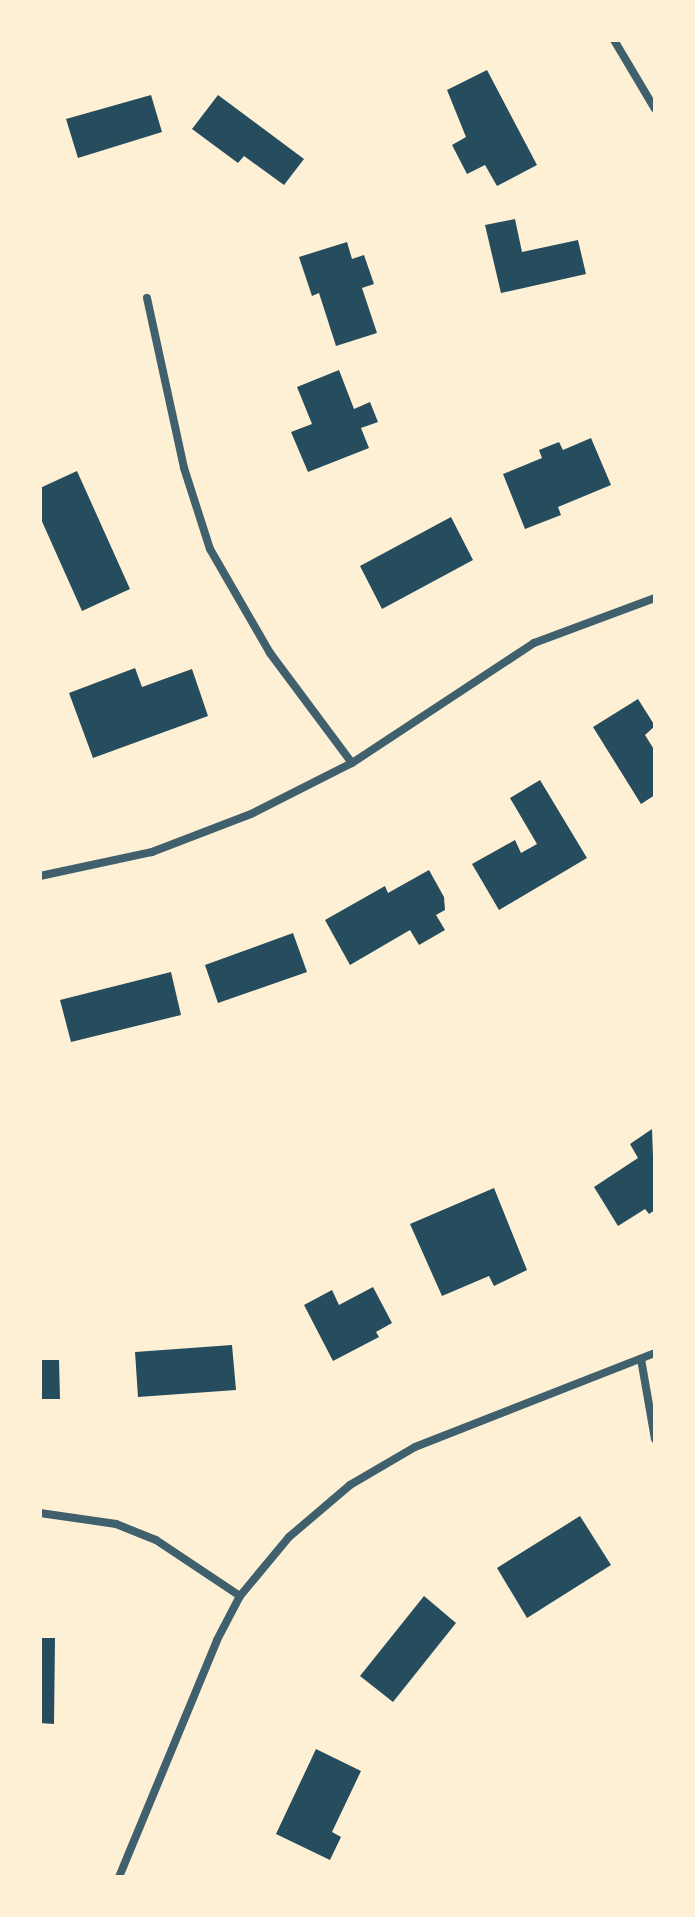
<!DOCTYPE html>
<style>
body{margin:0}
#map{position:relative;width:695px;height:1917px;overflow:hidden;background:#fdf0d5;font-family:Manrope,sans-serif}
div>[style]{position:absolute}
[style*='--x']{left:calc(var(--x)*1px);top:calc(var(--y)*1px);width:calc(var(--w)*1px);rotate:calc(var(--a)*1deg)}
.building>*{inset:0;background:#264d5e}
.minor>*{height:8px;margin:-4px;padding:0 4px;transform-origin:4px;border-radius:4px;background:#3f606c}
span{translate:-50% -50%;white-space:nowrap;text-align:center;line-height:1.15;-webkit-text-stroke:8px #fdf0d5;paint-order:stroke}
.frame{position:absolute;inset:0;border:42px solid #fdf0d5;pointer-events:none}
</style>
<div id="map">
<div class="building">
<div style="clip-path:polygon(487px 70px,537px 165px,497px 186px,485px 165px,467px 174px,452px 145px,466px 137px,447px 90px)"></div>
<div style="clip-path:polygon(151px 95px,162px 132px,78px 158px,66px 119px)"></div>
<div style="clip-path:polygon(218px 95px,304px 159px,284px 185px,244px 156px,238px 163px,192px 129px)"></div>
<div style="clip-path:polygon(515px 219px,522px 252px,578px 240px,586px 274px,501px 293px,485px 225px)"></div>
<div style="clip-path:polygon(347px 242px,352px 259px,364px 255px,374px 284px,362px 288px,377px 333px,336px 346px,319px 293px,312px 296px,299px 257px)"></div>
<div style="clip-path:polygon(339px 370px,354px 409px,370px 402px,378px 422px,361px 428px,369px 448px,308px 472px,291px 432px,312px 424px,297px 387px)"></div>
<div style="clip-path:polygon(591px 438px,611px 485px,558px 507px,561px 515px,525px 529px,503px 474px,542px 458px,539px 450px,559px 442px,563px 450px)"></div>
<div style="clip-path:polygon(77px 471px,130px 589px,82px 611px,40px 517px,40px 488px)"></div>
<div style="clip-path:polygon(451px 517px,473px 560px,382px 609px,360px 566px)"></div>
<div style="clip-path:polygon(135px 668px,142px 687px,192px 669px,208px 716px,93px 758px,69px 693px)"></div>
<div style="clip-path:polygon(638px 699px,655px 726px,645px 735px,655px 751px,655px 795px,641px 804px,593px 727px)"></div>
<div style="clip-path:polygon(540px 780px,587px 858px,499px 910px,472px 864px,515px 840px,521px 853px,537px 844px,510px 798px)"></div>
<div style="clip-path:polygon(429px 870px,444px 897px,445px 910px,436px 915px,445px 930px,419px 945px,410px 930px,350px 965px,325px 920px,385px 886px,388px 893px)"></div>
<div style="clip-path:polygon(293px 933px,307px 972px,218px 1003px,205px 965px)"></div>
<div style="clip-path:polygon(171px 972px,181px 1015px,71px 1042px,60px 1000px)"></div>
<div style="clip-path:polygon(652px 1129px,655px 1210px,649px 1214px,645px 1209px,618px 1226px,594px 1187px,638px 1158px,630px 1144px)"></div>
<div style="clip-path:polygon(494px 1188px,527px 1270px,494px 1286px,489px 1276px,442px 1296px,410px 1224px)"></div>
<div style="clip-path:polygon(373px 1287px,392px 1323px,376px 1332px,379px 1337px,333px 1361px,304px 1305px,332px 1290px,339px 1305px)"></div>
<div style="clip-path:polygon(232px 1345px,236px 1390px,138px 1397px,135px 1352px)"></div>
<div style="clip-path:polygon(40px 1360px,59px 1360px,60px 1399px,40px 1399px)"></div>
<div style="clip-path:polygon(580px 1516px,611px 1565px,527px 1618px,497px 1568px)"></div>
<div style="clip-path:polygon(424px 1596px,456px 1623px,393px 1702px,360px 1676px)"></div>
<div style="clip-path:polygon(40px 1638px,55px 1638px,54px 1724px,40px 1723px)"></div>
<div style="clip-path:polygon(316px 1749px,361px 1771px,332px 1832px,341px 1837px,330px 1860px,276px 1834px)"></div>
</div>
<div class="minor">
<div style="--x:614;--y:40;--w:80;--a:59.3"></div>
<div style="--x:147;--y:298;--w:174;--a:77.7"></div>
<div style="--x:184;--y:468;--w:85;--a:72.2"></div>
<div style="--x:210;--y:549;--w:120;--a:60"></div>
<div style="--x:270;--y:653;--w:137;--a:53.3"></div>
<div style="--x:40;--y:876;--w:115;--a:-12.1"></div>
<div style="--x:152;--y:852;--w:106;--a:-21"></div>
<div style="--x:251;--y:814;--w:113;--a:-26.8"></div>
<div style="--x:352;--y:763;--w:218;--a:-33.4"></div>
<div style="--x:534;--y:643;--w:129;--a:-20.4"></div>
<div style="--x:641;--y:1359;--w:81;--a:80.1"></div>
<div style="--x:40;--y:1513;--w:77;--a:8.2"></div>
<div style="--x:116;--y:1524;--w:43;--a:21.8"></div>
<div style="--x:156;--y:1540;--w:101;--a:33.7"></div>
<div style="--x:119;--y:1877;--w:256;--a:-67.5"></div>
<div style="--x:217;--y:1640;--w:50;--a:-62.4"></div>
<div style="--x:240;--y:1596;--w:77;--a:-50.3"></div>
<div style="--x:289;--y:1537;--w:80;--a:-40.4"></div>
<div style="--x:350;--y:1485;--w:75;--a:-30.3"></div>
<div style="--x:415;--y:1447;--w:258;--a:-21.4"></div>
</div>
<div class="frame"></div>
</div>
